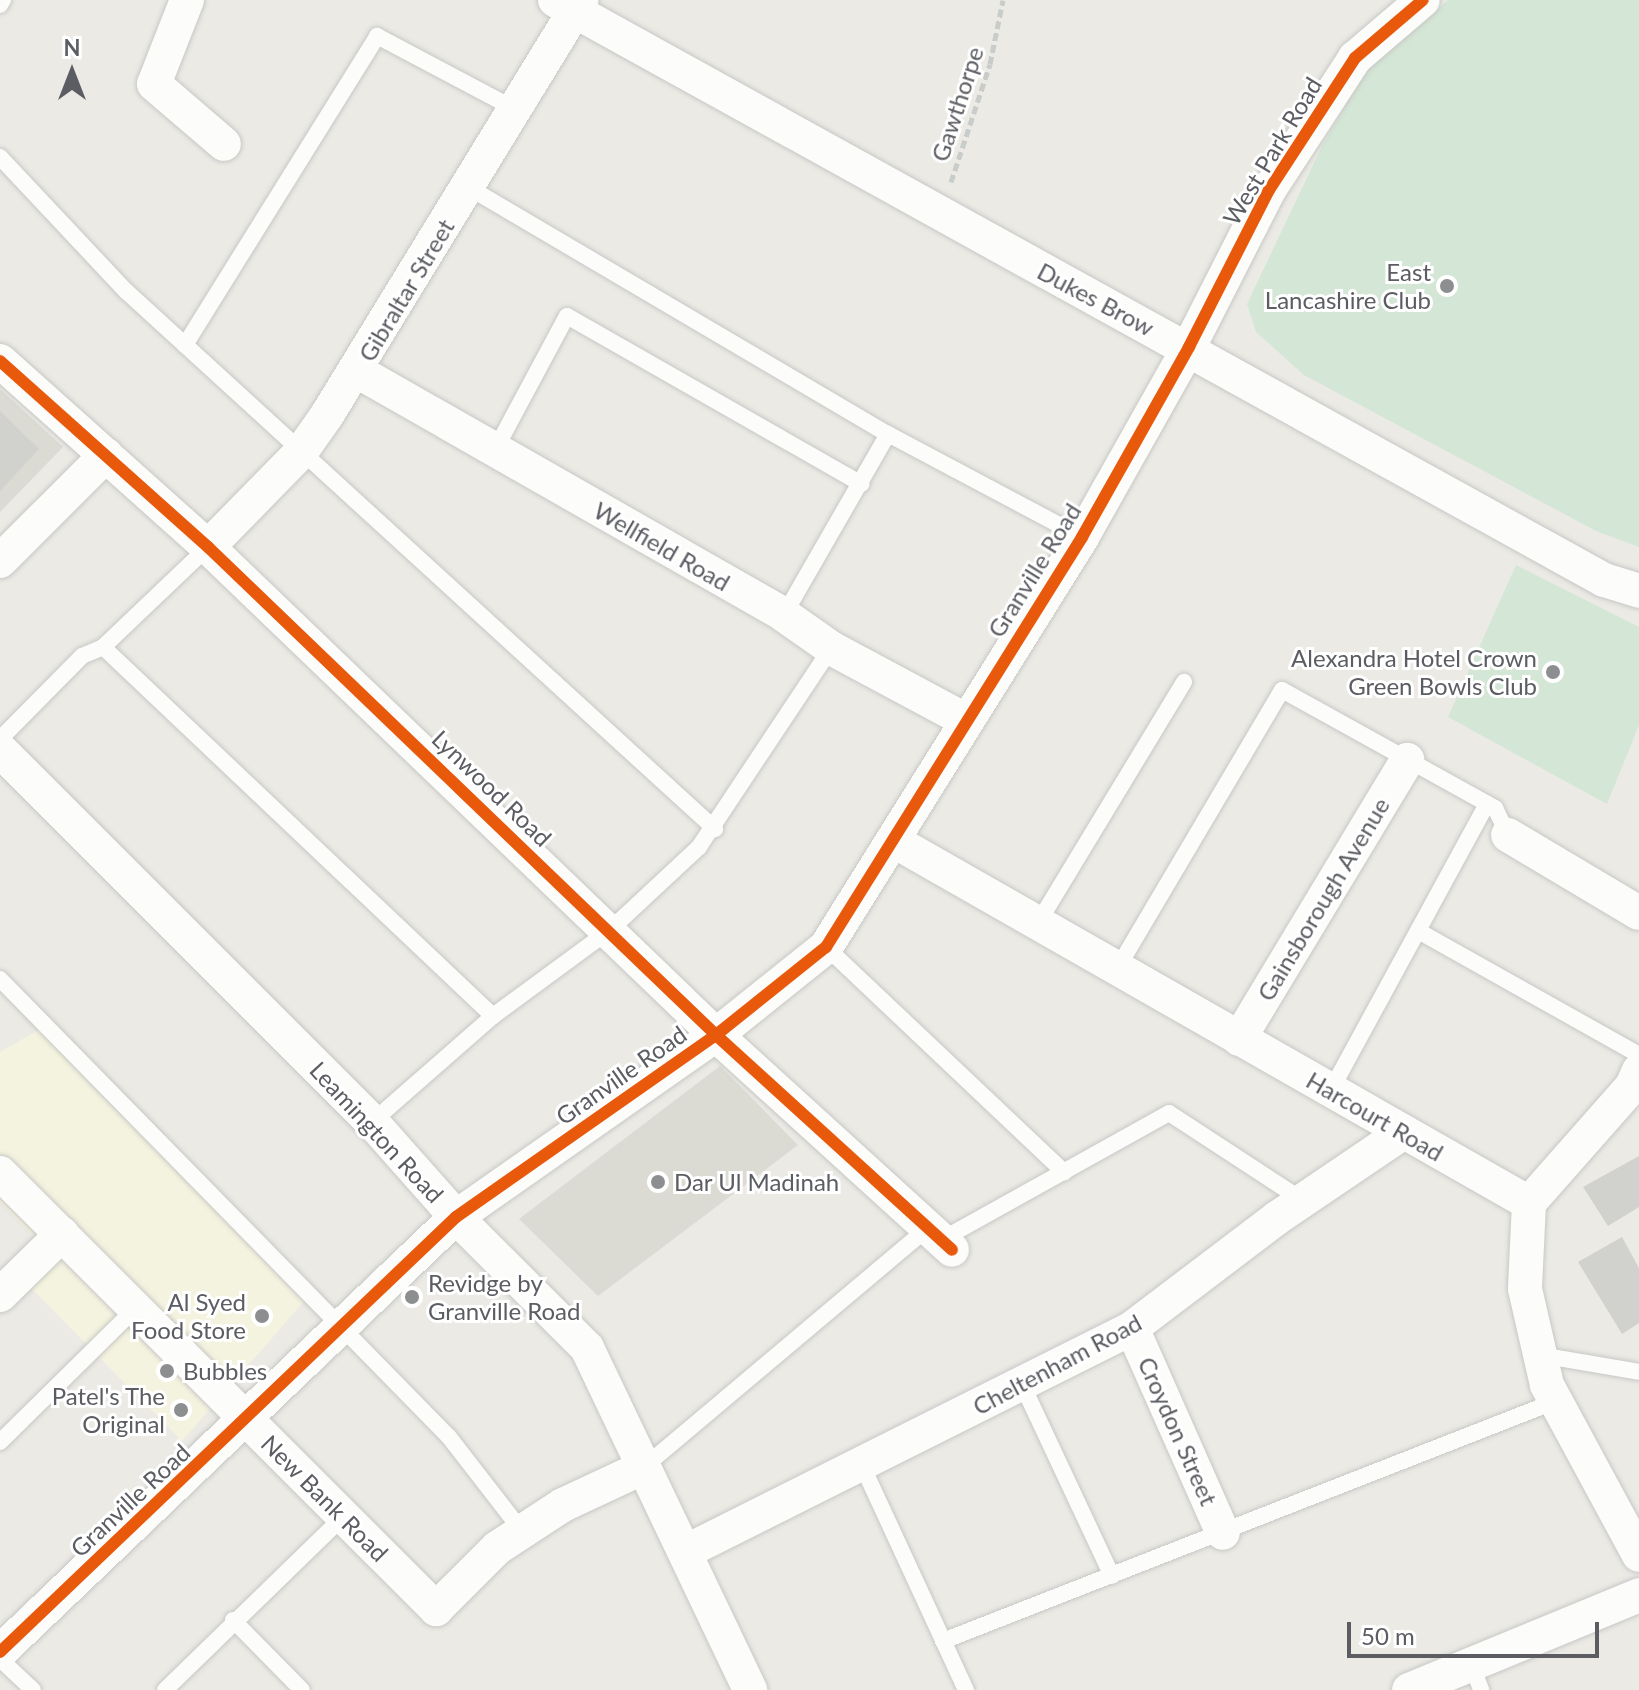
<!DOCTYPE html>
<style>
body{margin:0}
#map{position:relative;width:1639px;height:1690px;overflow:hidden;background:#ebeae5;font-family:Lato,sans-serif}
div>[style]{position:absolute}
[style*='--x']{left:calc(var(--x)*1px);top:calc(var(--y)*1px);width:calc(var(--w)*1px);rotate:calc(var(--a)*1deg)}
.commercial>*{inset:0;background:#f4f3df}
.education>*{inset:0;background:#dbdad3}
.green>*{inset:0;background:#d4e6d5}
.building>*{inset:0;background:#d1d1ce}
.path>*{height:5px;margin-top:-2.5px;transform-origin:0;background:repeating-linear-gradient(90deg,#c8ccca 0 8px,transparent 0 12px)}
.roads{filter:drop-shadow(0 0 2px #c7c7c5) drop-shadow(0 0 2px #c7c7c5)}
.lane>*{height:16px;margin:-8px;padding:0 8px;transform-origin:8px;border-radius:8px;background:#fcfcfb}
.street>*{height:34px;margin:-17px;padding:0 17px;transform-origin:17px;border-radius:17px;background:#fcfcfb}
.cycleway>*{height:12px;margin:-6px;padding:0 6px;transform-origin:6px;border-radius:6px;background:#e8590c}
.dots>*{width:22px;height:22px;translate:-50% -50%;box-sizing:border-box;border:4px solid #fff;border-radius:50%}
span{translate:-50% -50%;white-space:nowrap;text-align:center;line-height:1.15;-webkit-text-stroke:6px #fff;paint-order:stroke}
.street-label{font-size:24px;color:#5b5d62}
.poi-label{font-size:24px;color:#5b5d62}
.right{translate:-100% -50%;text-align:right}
.left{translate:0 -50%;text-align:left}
.north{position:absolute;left:32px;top:32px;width:80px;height:80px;-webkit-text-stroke:6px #fff;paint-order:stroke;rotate:0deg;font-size:22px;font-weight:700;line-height:32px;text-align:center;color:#5b5d62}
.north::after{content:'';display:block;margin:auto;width:28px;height:36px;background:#5b5d62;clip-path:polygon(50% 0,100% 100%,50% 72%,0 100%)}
.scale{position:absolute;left:1347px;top:1622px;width:252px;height:36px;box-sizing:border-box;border:4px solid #5b5d62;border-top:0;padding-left:10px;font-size:24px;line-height:28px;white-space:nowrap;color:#5b5d62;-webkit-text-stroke:6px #fff;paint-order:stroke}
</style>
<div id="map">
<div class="commercial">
<div style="clip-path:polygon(40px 1029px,307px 1298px,182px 1441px,26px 1283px,54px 1258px,0 1202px,0 1052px)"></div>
</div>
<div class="education">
<div style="clip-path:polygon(0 389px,63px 447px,0 512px)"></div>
<div style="clip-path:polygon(720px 1066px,798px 1145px,598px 1296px,519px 1219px)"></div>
</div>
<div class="green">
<div style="clip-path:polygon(1448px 0,1639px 0,1639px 547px,1596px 531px,1304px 375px,1256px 332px,1247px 304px,1323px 144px,1366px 71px)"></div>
<div style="clip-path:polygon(1516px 565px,1639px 627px,1639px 725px,1607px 804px,1448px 717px)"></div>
</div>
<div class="building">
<div style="clip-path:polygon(0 411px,39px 449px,0 491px)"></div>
<div style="clip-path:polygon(1639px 1156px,1639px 1207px,1608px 1226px,1583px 1187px)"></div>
<div style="clip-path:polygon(1622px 1237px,1639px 1268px,1639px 1323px,1622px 1334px,1578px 1262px)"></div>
</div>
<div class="path">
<div style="--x:951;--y:182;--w:124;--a:-71.7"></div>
<div style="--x:990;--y:64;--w:65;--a:-78.5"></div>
</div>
<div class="roads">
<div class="lane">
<div style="--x:0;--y:5;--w:6;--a:-59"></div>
<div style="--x:0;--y:157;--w:184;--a:46.8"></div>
<div style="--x:126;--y:291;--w:798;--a:42.41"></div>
<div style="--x:468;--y:187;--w:487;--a:30.5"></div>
<div style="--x:888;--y:434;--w:209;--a:119.9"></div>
<div style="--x:185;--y:345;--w:364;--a:-58.1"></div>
<div style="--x:377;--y:36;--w:156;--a:27.9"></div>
<div style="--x:888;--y:434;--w:220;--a:28"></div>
<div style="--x:495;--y:450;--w:152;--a:-61.8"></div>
<div style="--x:567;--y:316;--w:339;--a:29.7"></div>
<div style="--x:103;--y:647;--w:537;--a:43.42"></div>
<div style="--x:0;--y:739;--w:117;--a:-45.3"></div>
<div style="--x:82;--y:656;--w:23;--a:-23"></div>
<div style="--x:103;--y:647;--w:145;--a:-43.6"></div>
<div style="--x:1038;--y:923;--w:282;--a:-58.8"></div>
<div style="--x:1420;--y:932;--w:251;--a:29.3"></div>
<div style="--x:826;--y:947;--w:328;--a:43.4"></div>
<div style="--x:1117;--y:969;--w:324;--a:-59.4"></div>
<div style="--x:1282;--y:690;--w:244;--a:29"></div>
<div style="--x:1495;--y:808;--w:30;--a:64"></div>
<div style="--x:0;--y:979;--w:641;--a:45.57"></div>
<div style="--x:449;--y:1437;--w:119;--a:52.2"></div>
<div style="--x:1331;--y:1090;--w:326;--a:-61.4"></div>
<div style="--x:372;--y:1122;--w:161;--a:-41.2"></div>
<div style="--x:493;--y:1016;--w:145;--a:-36.3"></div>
<div style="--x:610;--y:930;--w:122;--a:-43"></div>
<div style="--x:699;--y:847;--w:239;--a:-56.4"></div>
<div style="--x:941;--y:1240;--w:261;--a:-29.1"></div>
<div style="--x:1169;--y:1113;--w:159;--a:33.2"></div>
<div style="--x:1540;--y:1355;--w:100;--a:9.7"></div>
<div style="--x:1022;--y:1384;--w:212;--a:64.9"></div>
<div style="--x:0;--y:1442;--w:191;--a:-44.6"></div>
<div style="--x:862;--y:1465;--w:248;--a:65.2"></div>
<div style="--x:644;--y:1467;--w:371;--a:-40.1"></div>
<div style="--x:233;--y:1620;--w:98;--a:45.4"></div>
<div style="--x:943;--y:1641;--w:658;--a:-21.38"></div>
<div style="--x:0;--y:1659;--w:45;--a:43.2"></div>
<div style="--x:1472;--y:1666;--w:26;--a:69"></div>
<div style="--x:165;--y:1690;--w:250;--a:-44.2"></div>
</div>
<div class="street">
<div style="--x:187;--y:0;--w:90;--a:111.4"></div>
<div style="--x:154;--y:84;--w:92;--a:40.6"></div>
<div style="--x:555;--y:0;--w:1199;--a:28.94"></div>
<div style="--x:1604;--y:580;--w:37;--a:17"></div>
<div style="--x:0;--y:361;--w:279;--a:41.8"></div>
<div style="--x:208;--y:547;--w:704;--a:43.85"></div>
<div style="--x:716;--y:1035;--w:319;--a:42.3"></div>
<div style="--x:357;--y:371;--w:492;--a:29.7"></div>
<div style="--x:784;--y:615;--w:57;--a:35.1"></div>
<div style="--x:831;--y:648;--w:154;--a:28.2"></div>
<div style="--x:208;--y:547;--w:133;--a:-45.6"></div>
<div style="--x:301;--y:452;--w:45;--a:-54.9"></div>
<div style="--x:327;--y:415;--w:487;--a:-58.5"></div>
<div style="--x:0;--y:561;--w:150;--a:-45"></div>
<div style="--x:0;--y:750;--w:526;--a:45"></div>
<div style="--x:372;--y:1122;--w:127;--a:48.5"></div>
<div style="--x:456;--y:1217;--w:185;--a:45"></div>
<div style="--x:587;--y:1348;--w:379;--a:64.5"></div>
<div style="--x:1508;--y:835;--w:152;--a:30.8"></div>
<div style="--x:894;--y:841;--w:731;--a:29.69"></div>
<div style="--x:1529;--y:1203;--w:86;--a:92.7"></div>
<div style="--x:1525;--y:1289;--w:98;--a:77.1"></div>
<div style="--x:1547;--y:1385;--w:193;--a:61.6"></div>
<div style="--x:1239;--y:1039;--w:326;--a:-58.9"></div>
<div style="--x:0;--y:1173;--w:617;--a:45"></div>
<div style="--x:436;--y:1609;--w:86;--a:-45"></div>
<div style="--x:497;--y:1548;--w:79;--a:-33.1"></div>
<div style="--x:563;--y:1505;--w:89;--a:-25.1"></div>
<div style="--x:1529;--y:1203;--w:156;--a:-48.6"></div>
<div style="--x:1632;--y:1086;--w:17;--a:-66"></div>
<div style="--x:0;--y:1295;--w:87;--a:-44.5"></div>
<div style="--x:1132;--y:1328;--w:224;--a:66.1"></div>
<div style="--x:685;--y:1552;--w:500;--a:-26.6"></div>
<div style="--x:1132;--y:1328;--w:182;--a:-37.2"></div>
<div style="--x:1277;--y:1218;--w:153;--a:-34.1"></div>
<div style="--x:0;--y:1652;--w:630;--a:-43.65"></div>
<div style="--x:456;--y:1217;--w:317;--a:-35"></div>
<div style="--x:716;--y:1035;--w:141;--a:-38.7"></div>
<div style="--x:826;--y:947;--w:483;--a:-58"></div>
<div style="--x:1082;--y:537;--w:218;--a:-60.6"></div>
<div style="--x:1189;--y:347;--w:176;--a:-63"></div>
<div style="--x:1269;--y:190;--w:158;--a:-56.9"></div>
<div style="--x:1355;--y:58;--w:89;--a:-40.5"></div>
<div style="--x:1409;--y:1690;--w:249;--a:-22.4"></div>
</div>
</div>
<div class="cycleway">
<div style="--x:0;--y:361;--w:279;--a:41.8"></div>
<div style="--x:208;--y:547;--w:704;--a:43.85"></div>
<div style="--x:716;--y:1035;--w:319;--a:42.3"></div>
<div style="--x:0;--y:1652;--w:630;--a:-43.65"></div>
<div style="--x:456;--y:1217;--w:317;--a:-35"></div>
<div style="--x:716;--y:1035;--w:141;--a:-38.7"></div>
<div style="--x:826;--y:947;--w:483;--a:-58"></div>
<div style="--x:1082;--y:537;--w:218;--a:-60.6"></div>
<div style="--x:1189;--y:347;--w:176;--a:-63"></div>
<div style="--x:1269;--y:190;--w:158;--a:-56.9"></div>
<div style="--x:1355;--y:58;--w:89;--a:-40.5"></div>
</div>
<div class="dots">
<div style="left:1447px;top:286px;background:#8d8e90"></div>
<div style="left:1553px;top:672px;background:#8d8e90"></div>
<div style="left:658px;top:1182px;background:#8d8e90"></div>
<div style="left:412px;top:1297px;background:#8d8e90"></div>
<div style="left:262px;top:1316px;background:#8d8e90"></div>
<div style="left:167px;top:1371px;background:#8d8e90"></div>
<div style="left:181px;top:1410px;background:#8d8e90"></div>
</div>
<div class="street-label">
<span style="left:957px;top:104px;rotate:-72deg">Gawthorpe</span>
<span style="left:1272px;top:151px;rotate:-59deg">West Park Road</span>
<span style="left:406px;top:290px;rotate:-59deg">Gibraltar Street</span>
<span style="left:1096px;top:299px;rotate:28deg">Dukes Brow</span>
<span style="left:662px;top:546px;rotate:30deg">Wellfield Road</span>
<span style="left:1034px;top:570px;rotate:-58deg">Granville Road</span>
<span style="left:492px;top:788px;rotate:44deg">Lynwood Road</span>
<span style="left:1323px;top:899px;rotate:-59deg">Gainsborough Avenue</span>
<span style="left:621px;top:1075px;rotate:-35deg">Granville Road</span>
<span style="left:1375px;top:1116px;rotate:30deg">Harcourt Road</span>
<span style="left:377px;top:1132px;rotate:47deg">Leamington Road</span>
<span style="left:1057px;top:1364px;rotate:-28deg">Cheltenham Road</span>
<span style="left:1178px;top:1431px;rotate:66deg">Croydon Street</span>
<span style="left:325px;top:1498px;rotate:45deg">New Bank Road</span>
<span style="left:130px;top:1500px;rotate:-43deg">Granville Road</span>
</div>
<div class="poi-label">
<span class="right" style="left:1431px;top:286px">East<br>Lancashire Club</span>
<span class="right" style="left:1537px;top:672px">Alexandra Hotel Crown<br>Green Bowls Club</span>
<span class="left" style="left:674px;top:1182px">Dar Ul Madinah</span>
<span class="left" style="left:428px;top:1297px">Revidge by<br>Granville Road</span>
<span class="right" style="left:246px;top:1316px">Al Syed<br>Food Store</span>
<span class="left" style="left:183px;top:1371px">Bubbles</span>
<span class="right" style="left:165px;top:1410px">Patel's The<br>Original</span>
</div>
<div class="north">N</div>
<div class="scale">50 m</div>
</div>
